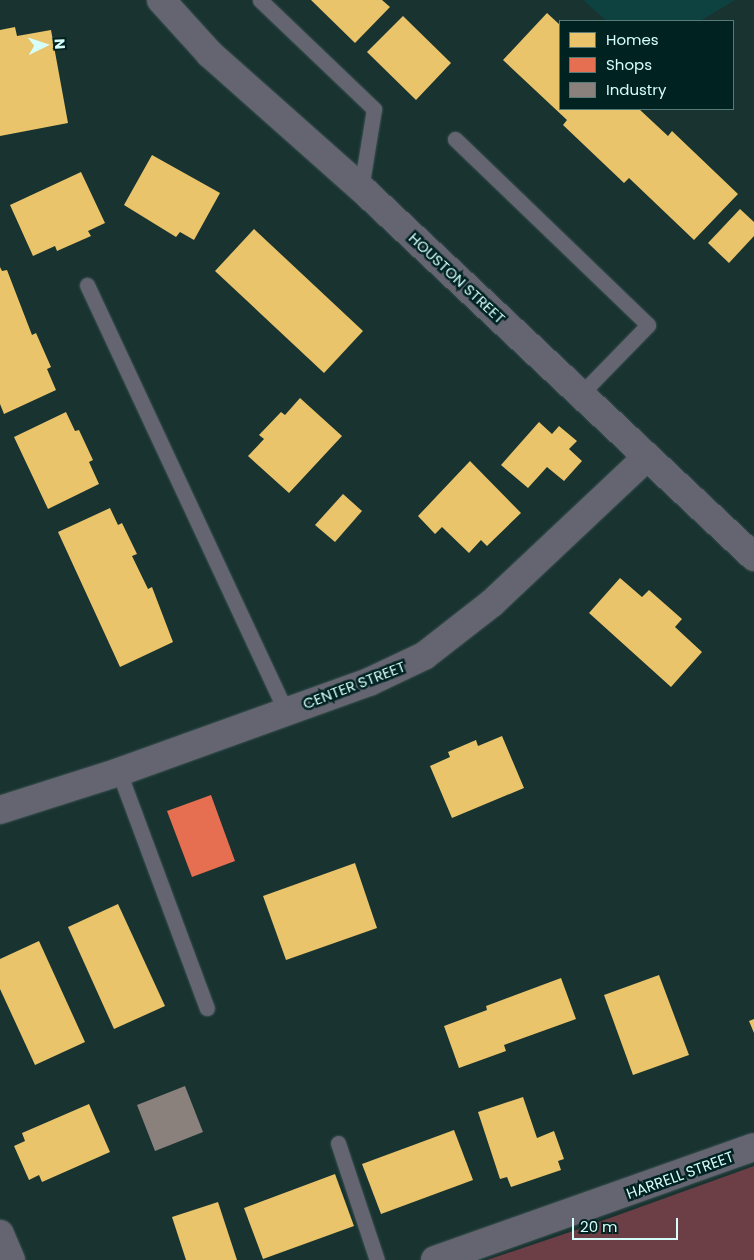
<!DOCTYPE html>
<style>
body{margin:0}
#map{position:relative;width:754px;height:1260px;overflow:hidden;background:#193331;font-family:Poppins,sans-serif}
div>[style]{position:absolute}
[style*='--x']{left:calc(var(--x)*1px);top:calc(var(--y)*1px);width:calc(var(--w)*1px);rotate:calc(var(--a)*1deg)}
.built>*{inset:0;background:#0e4240}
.green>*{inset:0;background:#6c3e46}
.homes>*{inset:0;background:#e9c46a}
.shops>*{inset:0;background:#e76f51}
.industry>*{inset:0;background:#8a817c}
.roads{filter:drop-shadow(0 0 1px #3a5150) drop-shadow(0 0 1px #3a5150)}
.lane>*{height:15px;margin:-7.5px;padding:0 7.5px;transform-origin:7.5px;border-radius:7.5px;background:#646570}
.street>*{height:28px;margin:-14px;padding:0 14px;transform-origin:14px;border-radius:14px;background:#646570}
span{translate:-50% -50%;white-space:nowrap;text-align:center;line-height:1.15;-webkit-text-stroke:5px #002322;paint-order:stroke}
.street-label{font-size:15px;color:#d6fefb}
.legend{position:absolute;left:559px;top:20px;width:175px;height:90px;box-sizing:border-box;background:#002322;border:1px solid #567b79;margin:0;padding:6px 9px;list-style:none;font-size:15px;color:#d6fefb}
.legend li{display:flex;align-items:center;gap:10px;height:25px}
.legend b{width:25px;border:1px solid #567b79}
.north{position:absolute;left:20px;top:20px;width:50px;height:50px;-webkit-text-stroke:4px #002322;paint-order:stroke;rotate:86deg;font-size:14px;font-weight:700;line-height:20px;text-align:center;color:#d6fefb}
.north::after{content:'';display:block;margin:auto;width:18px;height:22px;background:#d6fefb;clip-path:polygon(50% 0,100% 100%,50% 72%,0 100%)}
.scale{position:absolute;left:572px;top:1218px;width:106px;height:22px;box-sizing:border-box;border:2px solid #d6fefb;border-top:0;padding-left:6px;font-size:15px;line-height:18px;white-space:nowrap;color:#d6fefb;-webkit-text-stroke:4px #002322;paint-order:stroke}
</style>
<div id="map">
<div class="built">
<div style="clip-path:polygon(583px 0,735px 0,700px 21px,607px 21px)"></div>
</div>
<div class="green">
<div style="clip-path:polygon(754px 1166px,754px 1260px,487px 1260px,585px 1227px)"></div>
</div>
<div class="homes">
<div style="clip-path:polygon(311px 0,382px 0,390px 7px,355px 43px)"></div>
<div style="clip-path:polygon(547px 13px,560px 25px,560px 109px,639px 109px,668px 136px,672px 131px,738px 194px,694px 240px,629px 178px,624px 183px,563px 125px,567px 120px,503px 60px)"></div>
<div style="clip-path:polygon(403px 16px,451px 63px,416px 100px,367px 52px)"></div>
<div style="clip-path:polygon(15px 27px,17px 36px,51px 30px,68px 123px,0 136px,0 30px)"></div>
<div style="clip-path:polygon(152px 155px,220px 193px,194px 240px,180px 232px,176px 237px,124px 205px)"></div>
<div style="clip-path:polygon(81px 172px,105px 223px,88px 231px,91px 236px,57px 251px,55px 246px,33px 256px,10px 205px)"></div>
<div style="clip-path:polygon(740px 209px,754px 222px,754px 236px,729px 263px,708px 243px)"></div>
<div style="clip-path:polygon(254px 229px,363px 331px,324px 373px,215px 271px)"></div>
<div style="clip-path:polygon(0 267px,2px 271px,7px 270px,32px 335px,36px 333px,51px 367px,47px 369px,56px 390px,4px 414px,0 404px)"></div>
<div style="clip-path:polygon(300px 398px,342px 436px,289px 493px,248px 456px,264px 439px,259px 435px,281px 412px,285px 415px)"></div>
<div style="clip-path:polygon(66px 412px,75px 431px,79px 430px,93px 460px,89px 462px,99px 484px,48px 509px,14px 437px)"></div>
<div style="clip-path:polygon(539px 422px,552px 434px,559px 426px,577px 441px,569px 449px,582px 461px,564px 481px,547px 467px,528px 488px,501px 465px)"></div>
<div style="clip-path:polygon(470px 461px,521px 513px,487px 546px,481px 540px,469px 553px,442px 527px,435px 534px,418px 516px)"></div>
<div style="clip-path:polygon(343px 494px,362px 511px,335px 542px,315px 525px)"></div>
<div style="clip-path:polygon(110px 508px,118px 525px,122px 523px,137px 554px,132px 556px,148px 589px,152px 587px,173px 642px,120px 667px,58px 532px)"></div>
<div style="clip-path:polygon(620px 578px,642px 597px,649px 590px,682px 619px,675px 627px,702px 652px,671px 687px,589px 613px)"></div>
<div style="clip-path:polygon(502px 736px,524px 788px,452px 818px,430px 766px,450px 757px,448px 752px,476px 740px,478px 746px)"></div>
<div style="clip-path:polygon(355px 863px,377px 928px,286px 960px,263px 896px)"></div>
<div style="clip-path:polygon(118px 904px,165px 1006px,114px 1029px,68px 927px)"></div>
<div style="clip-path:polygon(39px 941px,85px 1042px,35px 1065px,0 989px,0 959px)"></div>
<div style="clip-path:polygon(659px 975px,689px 1055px,633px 1075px,604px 995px)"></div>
<div style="clip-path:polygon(561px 978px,576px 1019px,504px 1045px,506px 1051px,459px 1068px,444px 1026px,487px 1010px,486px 1006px)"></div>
<div style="clip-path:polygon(754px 1019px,754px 1033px,749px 1021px)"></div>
<div style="clip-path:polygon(523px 1097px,537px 1138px,554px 1131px,564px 1159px,558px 1161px,561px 1170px,511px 1187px,507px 1177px,500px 1179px,478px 1112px)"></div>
<div style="clip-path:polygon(89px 1104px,110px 1152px,42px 1182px,39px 1175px,29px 1180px,14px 1146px,25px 1141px,22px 1133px)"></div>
<div style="clip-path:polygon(454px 1130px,473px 1180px,381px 1214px,362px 1164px)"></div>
<div style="clip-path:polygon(335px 1174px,354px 1226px,263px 1259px,244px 1208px)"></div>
<div style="clip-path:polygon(218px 1202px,237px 1260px,186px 1260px,172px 1217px)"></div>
</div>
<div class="shops">
<div style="clip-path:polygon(211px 795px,235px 861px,192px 877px,167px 811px)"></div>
</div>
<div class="industry">
<div style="clip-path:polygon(185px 1086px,203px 1132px,155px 1151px,137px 1105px)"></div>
</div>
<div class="roads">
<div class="lane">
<div style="--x:260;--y:0;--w:158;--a:43.7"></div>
<div style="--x:374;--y:109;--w:80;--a:99.3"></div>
<div style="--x:455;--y:139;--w:268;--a:43.9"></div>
<div style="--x:648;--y:325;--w:96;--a:134.2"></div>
<div style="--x:87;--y:285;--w:470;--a:65"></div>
<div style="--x:119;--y:772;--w:252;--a:69.6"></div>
<div style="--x:338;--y:1143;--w:123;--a:71.6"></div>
</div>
<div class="street">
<div style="--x:161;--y:0;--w:73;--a:47.8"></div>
<div style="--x:210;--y:54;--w:202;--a:41.6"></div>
<div style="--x:361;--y:188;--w:539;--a:43.2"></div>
<div style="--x:0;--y:810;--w:125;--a:-17.7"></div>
<div style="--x:119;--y:772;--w:266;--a:-19.8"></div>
<div style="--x:369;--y:682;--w:61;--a:-25.3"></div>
<div style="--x:424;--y:656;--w:86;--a:-37.9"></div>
<div style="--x:492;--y:603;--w:213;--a:-43.3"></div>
<div style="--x:0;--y:1234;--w:28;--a:67"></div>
<div style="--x:435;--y:1260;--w:338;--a:-19.5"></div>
</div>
</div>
<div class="street-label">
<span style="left:457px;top:278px;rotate:43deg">HOUSTON STREET</span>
<span style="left:354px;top:685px;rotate:-21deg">CENTER STREET</span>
<span style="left:680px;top:1175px;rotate:-20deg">HARRELL STREET</span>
</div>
<ul class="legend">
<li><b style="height:14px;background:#e9c46a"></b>Homes</li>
<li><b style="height:14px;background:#e76f51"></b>Shops</li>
<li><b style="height:14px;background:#8a817c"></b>Industry</li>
</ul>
<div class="north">N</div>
<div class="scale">20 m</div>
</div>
